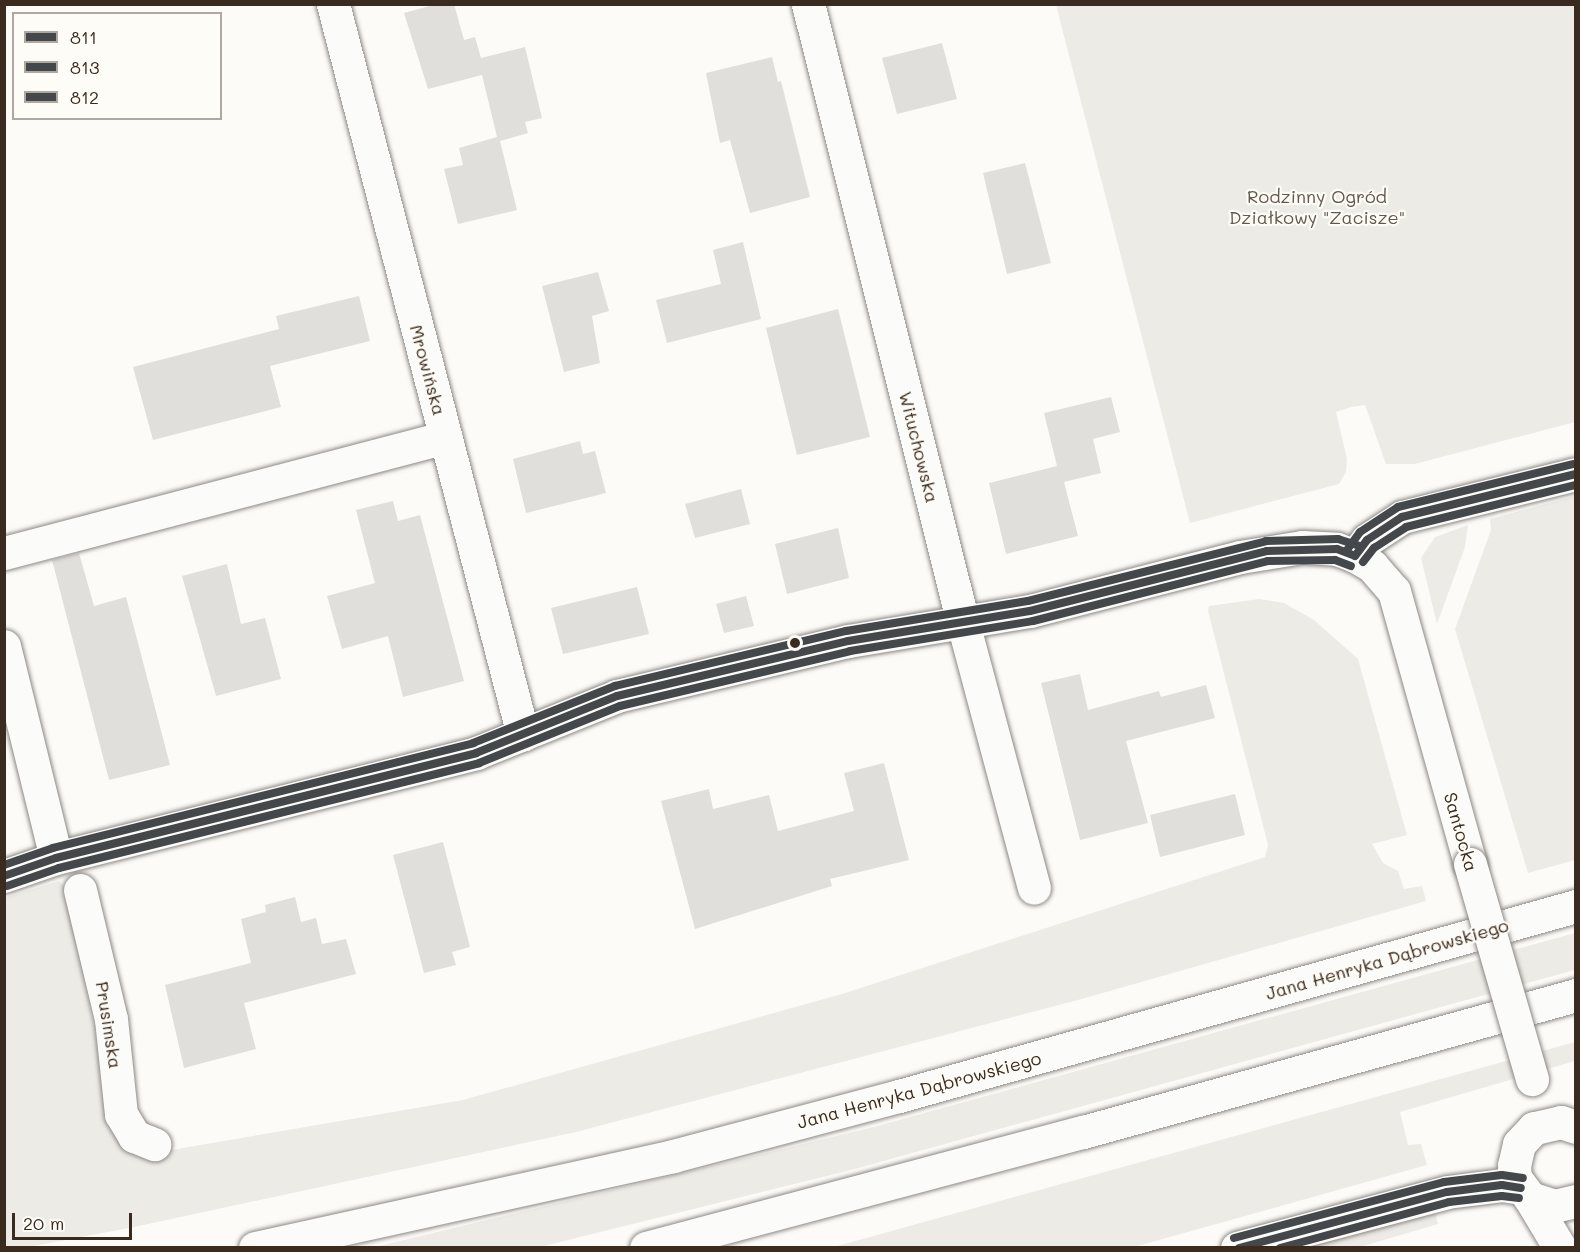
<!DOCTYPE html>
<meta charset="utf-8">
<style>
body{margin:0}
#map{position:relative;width:1580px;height:1252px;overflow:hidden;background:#fcfbf8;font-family:Mali,sans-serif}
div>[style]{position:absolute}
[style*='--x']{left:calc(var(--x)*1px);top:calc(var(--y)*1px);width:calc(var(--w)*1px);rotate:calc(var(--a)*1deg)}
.green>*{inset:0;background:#edebe6}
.building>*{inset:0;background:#e0dfdc}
.roads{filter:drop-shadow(0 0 2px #8d8985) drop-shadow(0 0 2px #8d8985)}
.street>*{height:33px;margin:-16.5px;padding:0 16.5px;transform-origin:16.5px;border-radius:16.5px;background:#fbfbf9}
.primary>*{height:33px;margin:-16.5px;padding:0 16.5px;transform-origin:16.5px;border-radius:16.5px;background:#fbfbf9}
.bridges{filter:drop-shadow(0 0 2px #8d8985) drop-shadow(0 0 2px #8d8985)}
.street-bridge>*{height:33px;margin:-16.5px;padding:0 16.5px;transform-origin:16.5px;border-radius:16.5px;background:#fbfbf9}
.bus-1>*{height:8px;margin:-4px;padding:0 4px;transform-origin:4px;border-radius:4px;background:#45484a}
.bus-2>*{height:8px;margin:-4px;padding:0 4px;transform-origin:4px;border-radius:4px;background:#45484a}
.bus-3>*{height:8px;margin:-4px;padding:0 4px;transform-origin:4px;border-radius:4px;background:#45484a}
.dots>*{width:16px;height:16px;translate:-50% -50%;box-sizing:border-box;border:3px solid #fdfcf7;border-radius:50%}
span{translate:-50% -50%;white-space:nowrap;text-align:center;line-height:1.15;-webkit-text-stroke:4.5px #fdfcf7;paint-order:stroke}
.park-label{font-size:18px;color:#64574c}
.street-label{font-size:18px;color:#3b2a1e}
.frame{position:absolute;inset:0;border:6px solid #3b2a1e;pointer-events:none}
.legend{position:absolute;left:12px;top:12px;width:210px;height:108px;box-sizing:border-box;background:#fdfcf7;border:2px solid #afa8a0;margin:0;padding:8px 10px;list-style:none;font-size:18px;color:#3b2a1e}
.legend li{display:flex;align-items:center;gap:12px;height:30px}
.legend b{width:30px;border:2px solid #afa8a0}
.scale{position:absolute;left:12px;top:1213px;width:120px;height:27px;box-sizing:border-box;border:3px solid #3b2a1e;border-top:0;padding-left:8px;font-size:18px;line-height:21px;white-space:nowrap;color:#3b2a1e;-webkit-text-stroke:4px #fdfcf7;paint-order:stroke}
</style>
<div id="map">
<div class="green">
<div style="clip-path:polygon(1056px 5px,1575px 5px,1575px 422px,1415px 464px,1386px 464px,1365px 405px,1351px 407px,1336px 412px,1347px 459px,1346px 472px,1339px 484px,1190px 523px)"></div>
<div style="clip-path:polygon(1575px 496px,1575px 860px,1528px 873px,1455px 629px,1491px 530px,1490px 519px)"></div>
<div style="clip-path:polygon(1468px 525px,1465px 547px,1437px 624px,1421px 558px,1435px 537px)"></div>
<div style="clip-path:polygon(1259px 599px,1284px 603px,1314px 620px,1358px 659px,1407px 835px,1372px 844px,1383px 863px,1398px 871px,1404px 889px,1422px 886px,1426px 901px,1078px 1000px,576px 1132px,134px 1227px,29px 1247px,5px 1248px,4px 898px,59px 881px,64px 886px,115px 1124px,160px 1152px,463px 1100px,842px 994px,1265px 857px,1268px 845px,1208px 611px,1209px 606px)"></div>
<div style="clip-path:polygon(1575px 933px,1575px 970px,851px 1170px,540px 1247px,371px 1248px,874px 1127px)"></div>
<div style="clip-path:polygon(1575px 1042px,1575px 1061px,1400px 1112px,1408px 1145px,1421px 1144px,1427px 1165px,1134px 1247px,830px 1248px)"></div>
<div style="clip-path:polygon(1434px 1208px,1438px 1224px,1360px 1247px,1295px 1248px)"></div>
</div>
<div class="building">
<div style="clip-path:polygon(437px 4px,454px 4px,464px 40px,475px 37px,481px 58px,525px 47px,542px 118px,525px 122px,528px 133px,500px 141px,517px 210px,458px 224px,444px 169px,463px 165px,459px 148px,497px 137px,482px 75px,428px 89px,404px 13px)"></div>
<div style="clip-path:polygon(942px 43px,957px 99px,897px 114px,882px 58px)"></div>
<div style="clip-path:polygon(772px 57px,778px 82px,781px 81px,810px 197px,750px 213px,730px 140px,720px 143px,706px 73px)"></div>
<div style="clip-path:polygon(1025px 163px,1051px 263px,1007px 274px,983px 173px)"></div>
<div style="clip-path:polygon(743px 242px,761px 319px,667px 343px,656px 300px,721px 284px,713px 250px)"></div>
<div style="clip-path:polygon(598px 272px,609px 311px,592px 316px,600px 363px,564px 372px,542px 286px)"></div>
<div style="clip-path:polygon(359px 296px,370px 341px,270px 366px,281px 407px,153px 440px,133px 367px,279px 329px,276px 316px)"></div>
<div style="clip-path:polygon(838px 309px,870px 437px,797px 455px,766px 328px)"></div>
<div style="clip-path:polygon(1111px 397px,1120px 432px,1093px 439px,1101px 473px,1064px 482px,1078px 536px,1006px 554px,989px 483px,1057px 466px,1044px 413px)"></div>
<div style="clip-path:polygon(580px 441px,583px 454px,595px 451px,606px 493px,526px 513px,513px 459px)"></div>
<div style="clip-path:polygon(741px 489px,750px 524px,695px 538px,685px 504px)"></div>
<div style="clip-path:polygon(393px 501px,398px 521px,420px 515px,464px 681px,403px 697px,388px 636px,342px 649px,327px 596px,375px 583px,356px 510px)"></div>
<div style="clip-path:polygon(838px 528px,849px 578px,787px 594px,775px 544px)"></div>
<div style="clip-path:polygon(79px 553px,94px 606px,126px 597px,170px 765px,109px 780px,52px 560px)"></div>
<div style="clip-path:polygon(227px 564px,241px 624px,265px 618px,281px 679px,216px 696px,182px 576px)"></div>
<div style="clip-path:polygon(637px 587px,649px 634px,563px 654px,551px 608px)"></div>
<div style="clip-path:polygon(746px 596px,754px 626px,724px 633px,716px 604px)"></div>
<div style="clip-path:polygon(1080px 674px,1088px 710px,1159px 691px,1161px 697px,1206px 685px,1215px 718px,1126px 741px,1148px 823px,1080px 840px,1041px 683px)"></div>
<div style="clip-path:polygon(884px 763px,909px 860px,830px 879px,832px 886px,695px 929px,661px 801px,709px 789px,713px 809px,769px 795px,778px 831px,854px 811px,844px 773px)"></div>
<div style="clip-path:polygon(1235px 794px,1245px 835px,1160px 857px,1150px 815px)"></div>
<div style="clip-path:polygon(443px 842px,470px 947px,452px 952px,456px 965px,424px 973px,393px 855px)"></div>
<div style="clip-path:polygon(295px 897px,301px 922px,316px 918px,322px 944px,346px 939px,356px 974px,244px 1003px,256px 1049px,184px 1068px,165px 985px,251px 963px,241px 919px,266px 912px,265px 905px)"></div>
</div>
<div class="roads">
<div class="street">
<div style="--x:333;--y:4;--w:755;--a:75.43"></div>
<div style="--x:808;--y:4;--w:638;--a:75.94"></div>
<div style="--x:963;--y:623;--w:274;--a:75"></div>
<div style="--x:4;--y:553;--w:456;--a:-14.7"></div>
<div style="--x:1355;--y:556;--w:20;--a:-53"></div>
<div style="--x:1367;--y:540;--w:42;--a:-33.3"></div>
<div style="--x:1402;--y:517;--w:179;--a:-13.9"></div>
<div style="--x:4;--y:646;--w:218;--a:76.2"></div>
<div style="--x:4;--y:876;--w:55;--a:-19.1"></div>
<div style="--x:56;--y:858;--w:433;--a:-14"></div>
<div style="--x:476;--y:753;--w:152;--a:-22"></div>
<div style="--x:617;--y:696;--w:237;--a:-13.4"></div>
<div style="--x:848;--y:641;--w:184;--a:-9.4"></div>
<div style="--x:1030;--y:611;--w:217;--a:-14.4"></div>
<div style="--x:1240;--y:557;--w:63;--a:-9.2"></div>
<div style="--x:1302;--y:547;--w:35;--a:3"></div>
<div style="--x:1337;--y:549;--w:19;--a:21"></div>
<div style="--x:1355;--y:556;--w:20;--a:30"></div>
<div style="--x:1372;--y:566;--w:33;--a:49"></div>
<div style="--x:1394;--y:591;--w:283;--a:74.4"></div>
<div style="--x:80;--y:890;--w:133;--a:76.5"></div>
<div style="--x:111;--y:1019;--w:96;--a:84"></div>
<div style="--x:121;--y:1114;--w:26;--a:59"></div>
<div style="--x:134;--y:1136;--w:22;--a:22"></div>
<div style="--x:1576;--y:1127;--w:16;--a:-162"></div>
<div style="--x:1561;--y:1122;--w:28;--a:167"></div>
<div style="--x:1534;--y:1128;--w:22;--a:133"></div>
<div style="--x:1519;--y:1144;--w:22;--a:103"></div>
<div style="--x:1514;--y:1165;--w:13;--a:86"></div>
<div style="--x:1515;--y:1178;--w:25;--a:53"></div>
<div style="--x:1530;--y:1198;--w:25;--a:18"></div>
<div style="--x:1554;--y:1206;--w:23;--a:-13"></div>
<div style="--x:1530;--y:1198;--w:58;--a:59"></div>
<div style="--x:1237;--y:1248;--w:217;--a:-14.9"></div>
<div style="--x:1447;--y:1192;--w:55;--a:-7.3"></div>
<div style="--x:1502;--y:1185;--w:19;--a:9"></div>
</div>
<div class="primary">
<div style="--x:255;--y:1248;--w:428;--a:-12.4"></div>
<div style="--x:673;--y:1156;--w:234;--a:-14.9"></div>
<div style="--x:899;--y:1096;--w:703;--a:-15.68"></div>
<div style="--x:646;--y:1248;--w:452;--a:-14.9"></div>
<div style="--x:1083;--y:1132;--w:512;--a:-15.53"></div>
</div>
</div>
<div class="bridges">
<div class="street-bridge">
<div style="--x:1470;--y:864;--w:224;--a:73.9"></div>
</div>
</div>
<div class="bus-1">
<div style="--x:1355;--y:556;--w:20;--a:-53"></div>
<div style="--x:1367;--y:540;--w:42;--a:-33.3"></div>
<div style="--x:1402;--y:517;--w:179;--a:-13.9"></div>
<div style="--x:4;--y:876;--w:55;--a:-19.1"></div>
<div style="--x:56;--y:858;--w:433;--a:-14"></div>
<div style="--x:476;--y:753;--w:152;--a:-22"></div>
<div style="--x:617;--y:696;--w:237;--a:-13.4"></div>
<div style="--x:848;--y:641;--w:184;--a:-9.4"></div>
<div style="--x:1030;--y:611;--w:244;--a:-14.2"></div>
<div style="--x:1267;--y:551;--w:70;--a:-1.6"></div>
<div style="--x:1337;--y:549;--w:19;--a:21"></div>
<div style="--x:1239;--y:1248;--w:215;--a:-15.1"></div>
<div style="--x:1447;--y:1192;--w:55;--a:-7.3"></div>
<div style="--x:1502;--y:1185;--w:19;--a:9"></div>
</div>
<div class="bus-2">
<div style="--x:1363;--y:562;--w:18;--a:-52"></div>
<div style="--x:1374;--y:548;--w:38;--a:-33"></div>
<div style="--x:1406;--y:527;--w:175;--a:-13.9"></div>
<div style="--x:7;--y:886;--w:55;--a:-19.1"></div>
<div style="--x:59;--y:868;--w:433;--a:-14"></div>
<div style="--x:479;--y:763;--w:152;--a:-22"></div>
<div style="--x:620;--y:706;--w:236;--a:-13.4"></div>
<div style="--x:850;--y:651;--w:185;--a:-9.3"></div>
<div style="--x:1033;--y:621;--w:243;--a:-14.3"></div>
<div style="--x:1268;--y:561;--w:67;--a:-0.9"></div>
<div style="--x:1335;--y:560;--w:17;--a:21"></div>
<div style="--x:1280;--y:1248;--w:175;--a:-15.2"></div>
<div style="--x:1449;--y:1202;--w:53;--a:-6.5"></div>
<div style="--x:1502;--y:1196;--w:17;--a:7"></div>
</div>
<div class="bus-3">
<div style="--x:1347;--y:550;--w:22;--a:-54"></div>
<div style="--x:1360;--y:532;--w:45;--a:-33.3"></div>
<div style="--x:1398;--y:507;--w:180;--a:-13.8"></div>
<div style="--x:4;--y:865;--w:52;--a:-19.1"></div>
<div style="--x:53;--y:848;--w:433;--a:-14"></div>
<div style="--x:473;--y:743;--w:153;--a:-21.9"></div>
<div style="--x:615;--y:686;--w:237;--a:-13.4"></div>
<div style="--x:846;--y:631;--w:184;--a:-9.4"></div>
<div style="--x:1028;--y:601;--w:245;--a:-14.1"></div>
<div style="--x:1266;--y:541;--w:72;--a:-1.6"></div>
<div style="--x:1338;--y:539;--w:22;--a:18"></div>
<div style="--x:1234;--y:1238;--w:217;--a:-14.9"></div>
<div style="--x:1444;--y:1182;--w:58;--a:-6.9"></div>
<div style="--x:1502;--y:1175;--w:21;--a:8"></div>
</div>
<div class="dots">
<div style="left:795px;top:643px;background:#3b2a1e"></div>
</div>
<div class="park-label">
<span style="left:1317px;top:207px">Rodzinny Ogród<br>Działkowy "Zacisze"</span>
</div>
<div class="street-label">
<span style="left:428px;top:370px;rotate:75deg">Mrowińska</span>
<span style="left:919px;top:447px;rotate:76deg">Wituchowska</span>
<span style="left:1461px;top:832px;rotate:74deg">Santocka</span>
<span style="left:1387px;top:959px;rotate:-16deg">Jana Henryka Dąbrowskiego</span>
<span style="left:109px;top:1025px;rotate:81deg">Prusimska</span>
<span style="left:919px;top:1090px;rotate:-15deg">Jana Henryka Dąbrowskiego</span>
</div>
<div class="frame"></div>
<ul class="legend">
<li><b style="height:8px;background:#45484a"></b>811</li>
<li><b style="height:8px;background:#45484a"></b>813</li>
<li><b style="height:8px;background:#45484a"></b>812</li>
</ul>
<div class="scale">20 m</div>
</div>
